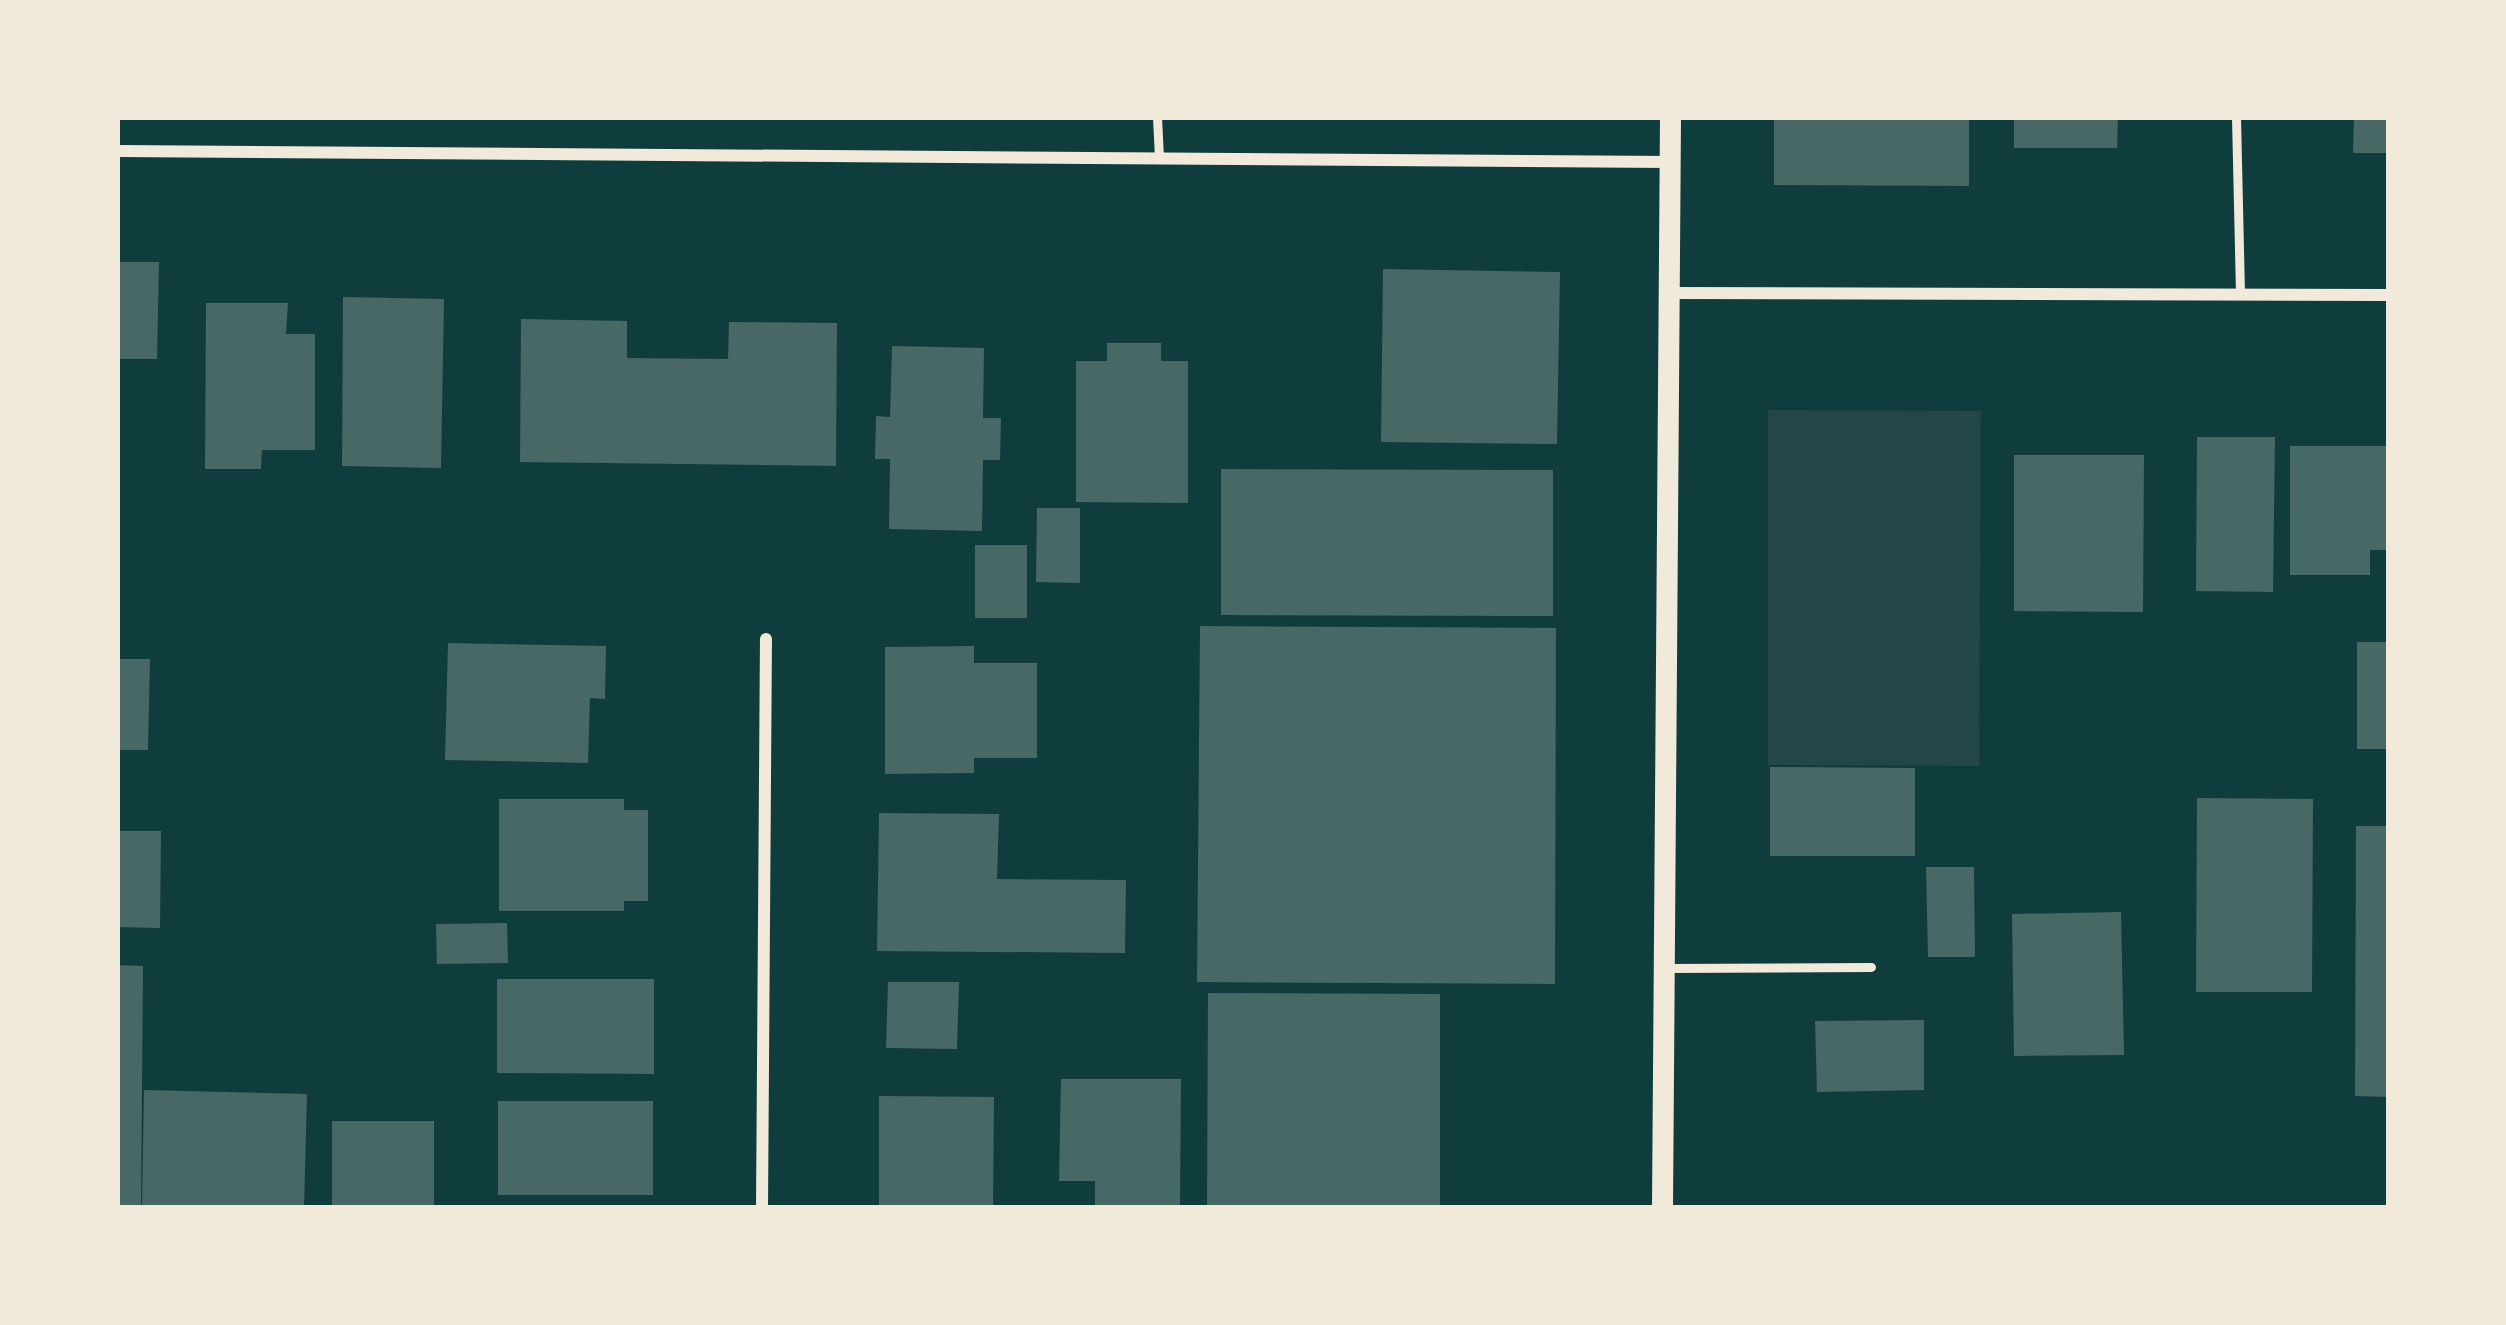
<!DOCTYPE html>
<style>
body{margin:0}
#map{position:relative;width:2506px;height:1325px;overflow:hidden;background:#0f3d3e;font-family:"Fira Sans Condensed",sans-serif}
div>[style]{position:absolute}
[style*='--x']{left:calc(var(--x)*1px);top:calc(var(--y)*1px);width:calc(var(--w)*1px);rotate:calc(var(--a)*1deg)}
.green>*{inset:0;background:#244646}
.building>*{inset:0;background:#486865}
.service>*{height:9px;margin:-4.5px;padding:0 4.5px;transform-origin:4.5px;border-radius:4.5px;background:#f1e9da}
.minor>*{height:12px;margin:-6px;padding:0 6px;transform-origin:6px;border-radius:6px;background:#f1e9da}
.tertiary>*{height:21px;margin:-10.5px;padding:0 10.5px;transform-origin:10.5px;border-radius:10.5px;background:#f1e9da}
span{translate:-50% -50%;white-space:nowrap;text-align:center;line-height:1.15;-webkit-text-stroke:12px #f1e9da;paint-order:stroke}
.frame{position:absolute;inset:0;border:120px solid #f1e9da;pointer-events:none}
</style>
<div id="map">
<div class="green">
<div style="clip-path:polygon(1768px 410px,1981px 411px,1979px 766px,1768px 765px)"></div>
</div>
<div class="building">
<div style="clip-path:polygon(1774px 117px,1969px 117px,1969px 186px,1774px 185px)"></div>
<div style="clip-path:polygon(2014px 117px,2118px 117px,2117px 148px,2014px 148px)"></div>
<div style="clip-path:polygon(2354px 117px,2389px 117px,2389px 153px,2353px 153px)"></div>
<div style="clip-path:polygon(117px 262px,159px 262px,157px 359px,117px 359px)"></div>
<div style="clip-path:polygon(1383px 269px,1560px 272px,1557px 444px,1381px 442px)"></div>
<div style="clip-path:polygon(343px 297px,444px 299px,441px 468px,342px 466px)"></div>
<div style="clip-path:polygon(206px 303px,288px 303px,286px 334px,315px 334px,315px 450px,262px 450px,261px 469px,205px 469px)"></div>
<div style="clip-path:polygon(521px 319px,627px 321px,627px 358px,728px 359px,729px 322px,837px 323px,836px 466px,520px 462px)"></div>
<div style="clip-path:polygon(1107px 343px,1161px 343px,1161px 361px,1188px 361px,1188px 503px,1076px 502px,1076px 361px,1107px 361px)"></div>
<div style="clip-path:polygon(892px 346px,984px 348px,983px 418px,1001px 418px,1000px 460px,983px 460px,982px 531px,889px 529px,890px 459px,875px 459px,876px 416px,890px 417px)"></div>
<div style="clip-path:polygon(2197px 437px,2275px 437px,2273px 592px,2196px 591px)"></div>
<div style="clip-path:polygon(2290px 446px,2389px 446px,2389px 550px,2370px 550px,2370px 575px,2290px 575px)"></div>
<div style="clip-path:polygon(2014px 455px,2144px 455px,2143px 612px,2014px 611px)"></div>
<div style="clip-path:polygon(1221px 469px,1553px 470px,1553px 616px,1221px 615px)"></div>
<div style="clip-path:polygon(1037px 508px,1080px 508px,1080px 583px,1036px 582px)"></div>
<div style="clip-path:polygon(975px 545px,1027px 545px,1027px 618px,975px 618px)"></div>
<div style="clip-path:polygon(1200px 626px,1556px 628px,1555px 984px,1197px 982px)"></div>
<div style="clip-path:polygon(2357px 642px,2389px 642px,2389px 749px,2357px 749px)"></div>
<div style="clip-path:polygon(448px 643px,606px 646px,605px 699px,590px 698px,588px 763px,445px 760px)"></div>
<div style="clip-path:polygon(974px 646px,974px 663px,1037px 663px,1037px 758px,974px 758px,974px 773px,885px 774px,885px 647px)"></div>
<div style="clip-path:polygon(117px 659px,150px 659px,148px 750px,117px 750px)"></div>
<div style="clip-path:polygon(1770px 767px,1915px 768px,1915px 856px,1770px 856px)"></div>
<div style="clip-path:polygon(2197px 798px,2313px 799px,2312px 992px,2196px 992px)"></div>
<div style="clip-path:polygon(499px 799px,624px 799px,624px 810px,648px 810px,648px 901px,624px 901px,624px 911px,499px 911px)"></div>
<div style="clip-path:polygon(879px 813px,999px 814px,997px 879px,1126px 880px,1125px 953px,877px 951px)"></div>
<div style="clip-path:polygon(2356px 826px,2389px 826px,2389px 1097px,2355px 1096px)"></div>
<div style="clip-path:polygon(117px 831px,161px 831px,160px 928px,117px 927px)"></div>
<div style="clip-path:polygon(1926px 867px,1974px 867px,1975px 957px,1928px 957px)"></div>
<div style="clip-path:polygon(2121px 912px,2124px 1055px,2014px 1056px,2012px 914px)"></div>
<div style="clip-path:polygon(507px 923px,508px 963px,437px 964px,436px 924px)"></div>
<div style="clip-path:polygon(117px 965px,143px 966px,141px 1208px,117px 1208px)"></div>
<div style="clip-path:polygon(497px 979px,654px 979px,654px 1074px,497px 1073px)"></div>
<div style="clip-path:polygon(888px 982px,959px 982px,957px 1049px,886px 1048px)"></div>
<div style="clip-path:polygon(1208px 993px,1440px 994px,1440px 1208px,1207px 1208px)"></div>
<div style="clip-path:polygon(1924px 1020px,1924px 1090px,1817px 1092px,1815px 1021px)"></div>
<div style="clip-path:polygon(1061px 1079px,1181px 1079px,1180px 1208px,1095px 1208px,1095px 1181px,1059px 1181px)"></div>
<div style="clip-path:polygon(144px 1090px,307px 1094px,304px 1208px,142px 1208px)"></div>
<div style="clip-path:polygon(879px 1096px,994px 1097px,993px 1208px,879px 1208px)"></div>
<div style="clip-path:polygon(498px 1101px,653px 1101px,653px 1195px,498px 1195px)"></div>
<div style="clip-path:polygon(332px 1121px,434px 1121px,434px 1208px,332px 1208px)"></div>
</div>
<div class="service">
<div style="--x:1157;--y:117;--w:41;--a:87.2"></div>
<div style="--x:2236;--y:117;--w:178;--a:88.7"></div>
<div style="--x:1667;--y:968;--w:204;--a:-0.3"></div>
</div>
<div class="minor">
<div style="--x:117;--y:151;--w:1553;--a:0.41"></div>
<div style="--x:1670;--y:293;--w:719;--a:0.16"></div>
<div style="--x:762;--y:1208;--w:569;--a:-89.6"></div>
</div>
<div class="tertiary">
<div style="--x:1662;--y:1208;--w:1091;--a:-89.58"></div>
</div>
<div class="frame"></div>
</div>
